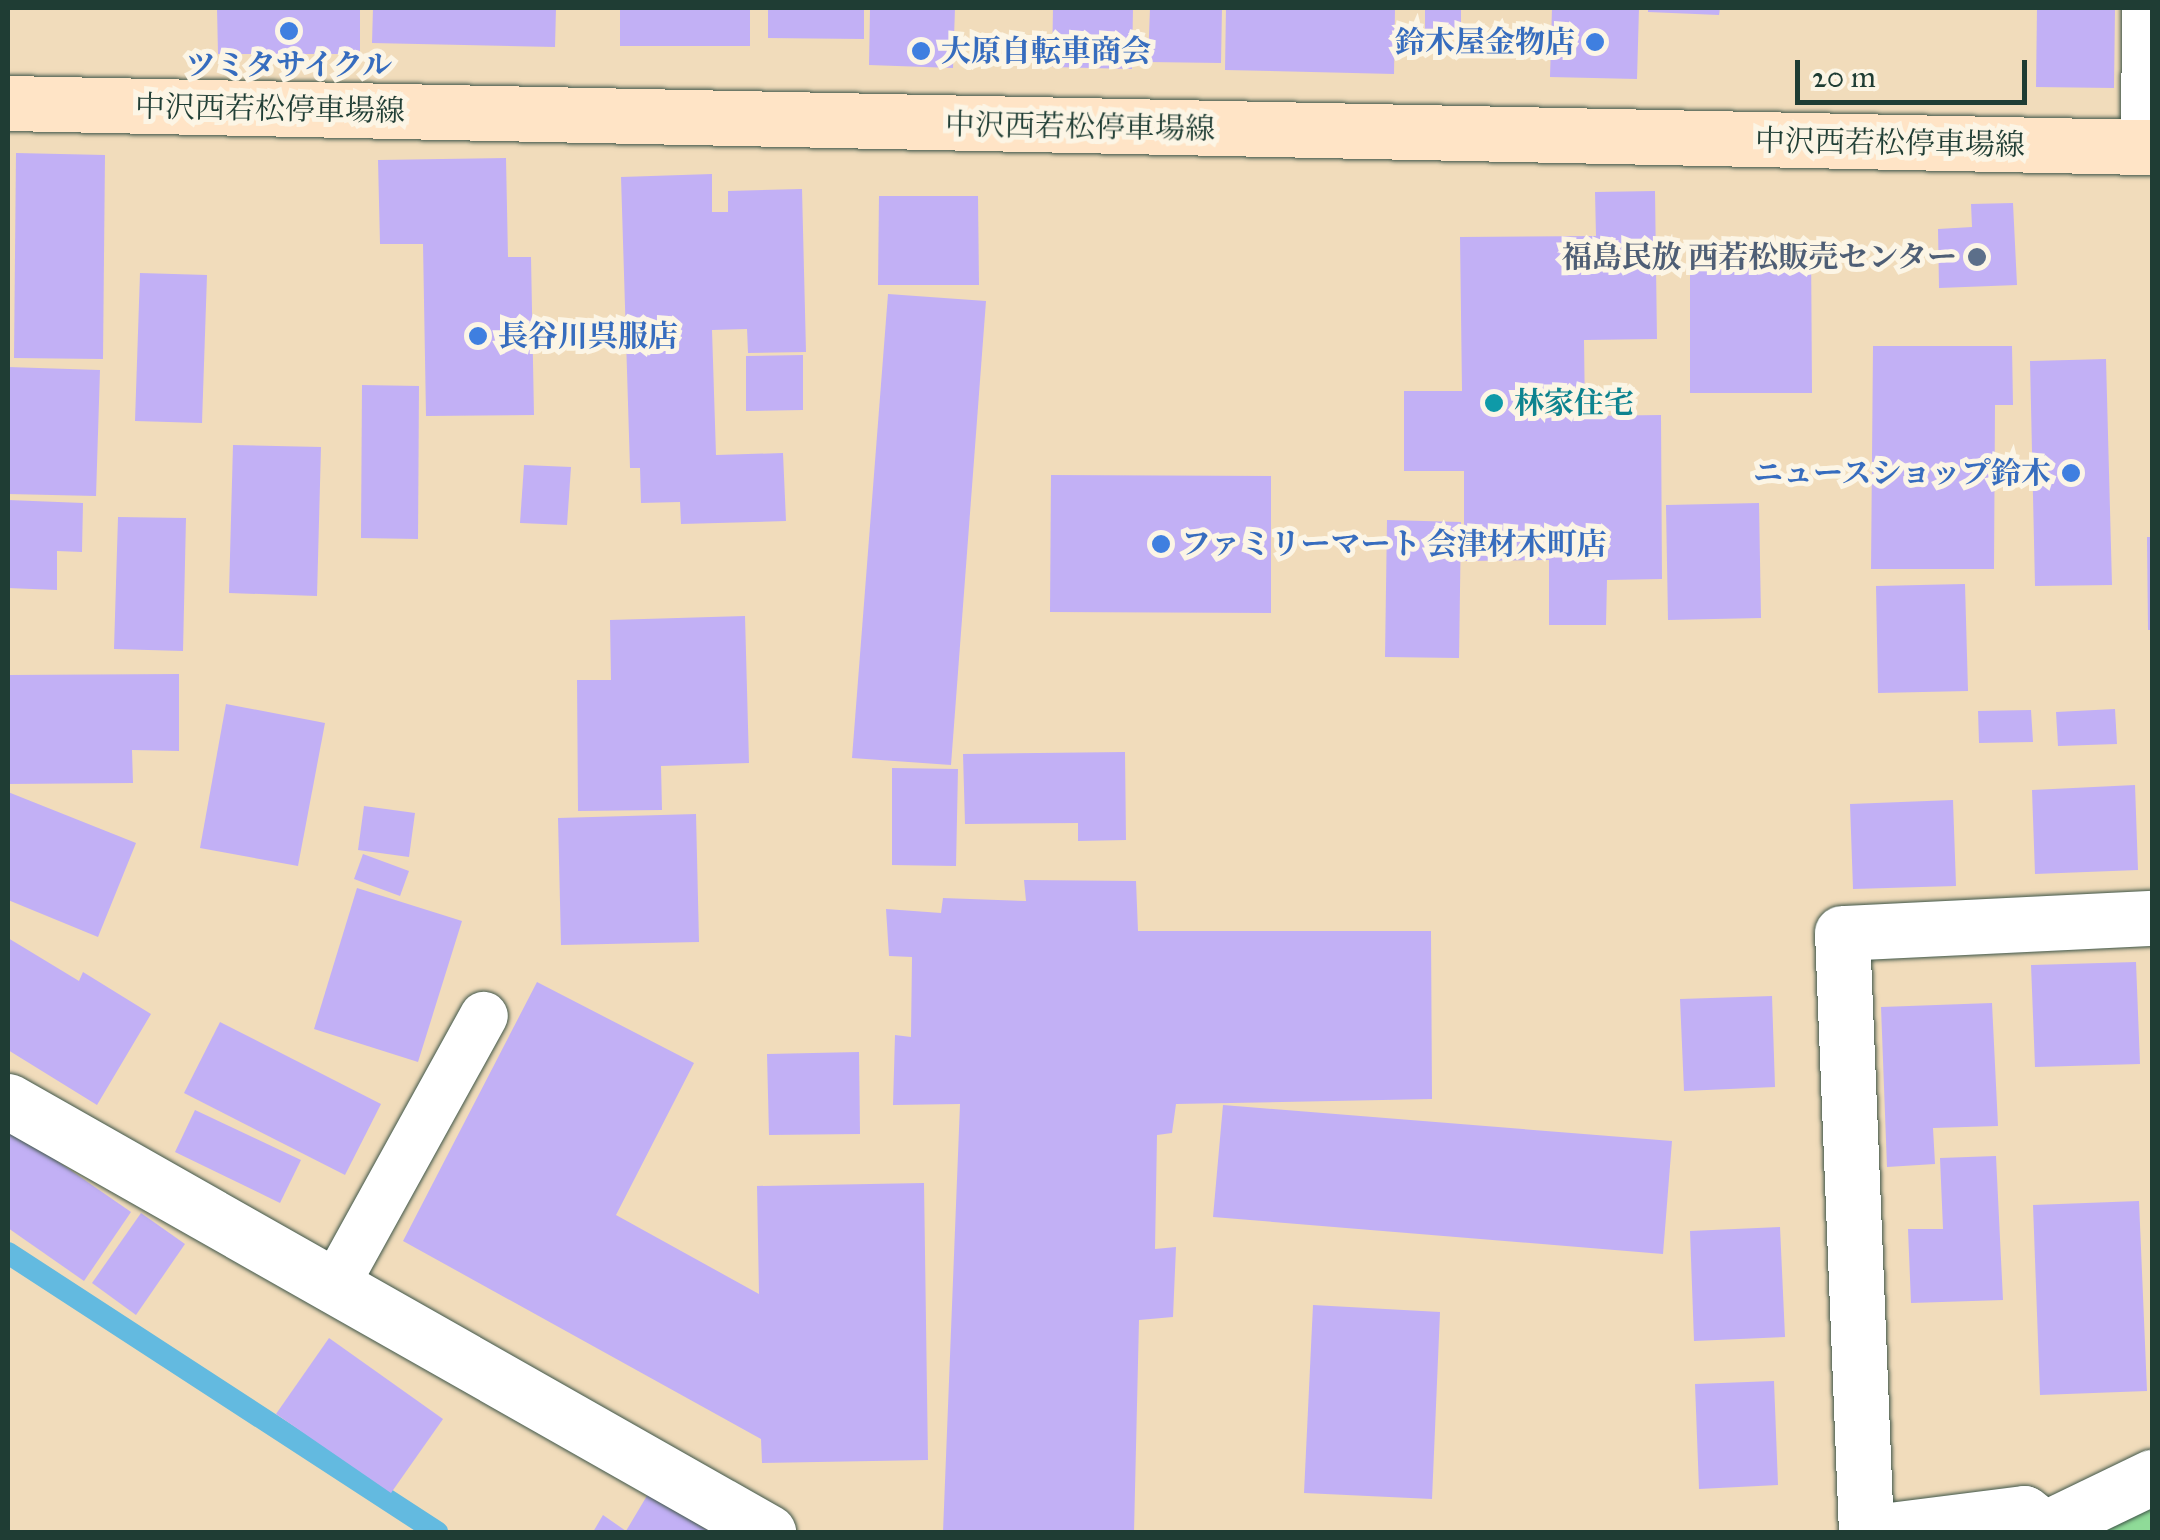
<!DOCTYPE html>
<meta charset="utf-8">
<style>
body{margin:0}
#map{position:relative;width:2160px;height:1540px;overflow:hidden;background:#f1dcbb;font-family:"IM FELL Great Primer","Noto Serif JP",serif}
div>[style]{position:absolute}
[style*='--x']{left:calc(var(--x)*1px);top:calc(var(--y)*1px);width:calc(var(--w)*1px);rotate:calc(var(--a)*1deg)}
.green>*{inset:0;background:#8fdb98}
.stream>*{height:22px;margin:-11px;padding:0 11px;transform-origin:11px;border-radius:11px;background:#63bae0}
.building>*{inset:0;background:#c2b0f5}
.roads{filter:drop-shadow(0 0 2px #3e5548) drop-shadow(0 0 2px #3e5548)}
.service>*{height:48px;margin:-24px;padding:0 24px;transform-origin:24px;border-radius:24px;background:#fff}
.minor>*{height:55px;margin:-27.5px;padding:0 27.5px;transform-origin:27.5px;border-radius:27.5px;background:#fff}
.secondary>*{height:55px;margin:-27.5px;padding:0 27.5px;transform-origin:27.5px;border-radius:27.5px;background:#ffe4c6}
.dots>*{width:28px;height:28px;translate:-50% -50%;box-sizing:border-box;border:5px solid #fcf5e5;border-radius:50%}
span{translate:-50% -50%;white-space:nowrap;text-align:center;line-height:1.15;-webkit-text-stroke:10px #fcf5e5;paint-order:stroke}
.shop-label{font-size:30px;color:#366cbe;font-weight:700}
.right{translate:-100% -50%;text-align:right}
.left{translate:0 -50%;text-align:left}
.street-label{font-size:30px;color:#1f3d34}
.service-label{font-size:30px;color:#4e5e75;font-weight:700}
.culture-label{font-size:30px;color:#0d838f;font-weight:700}
.frame{position:absolute;inset:0;border:10px solid #1f3d34;pointer-events:none}
.scale{position:absolute;left:1795px;top:60px;width:232px;height:45px;box-sizing:border-box;border:5px solid #1f3d34;border-top:0;padding-left:12px;font-size:30px;line-height:35px;white-space:nowrap;color:#1f3d34;-webkit-text-stroke:8px #fcf5e5;paint-order:stroke}
</style>
<div id="map">
<div class="green">
<div style="clip-path:polygon(2152px 1507px,2152px 1532px,2093px 1532px)"></div>
</div>
<div class="stream">
<div style="--x:8;--y:1253;--w:512;--a:33.04"></div>
</div>
<div class="building">
<div style="clip-path:polygon(217px 8px,360px 8px,360px 54px,218px 54px)"></div>
<div style="clip-path:polygon(373px 8px,556px 8px,555px 47px,372px 43px)"></div>
<div style="clip-path:polygon(620px 8px,750px 8px,750px 46px,620px 46px)"></div>
<div style="clip-path:polygon(768px 8px,864px 8px,864px 39px,768px 38px)"></div>
<div style="clip-path:polygon(955px 8px,953px 68px,869px 65px,870px 9px)"></div>
<div style="clip-path:polygon(1053px 8px,1133px 8px,1132px 69px,1052px 67px)"></div>
<div style="clip-path:polygon(1150px 8px,1222px 8px,1221px 63px,1148px 62px)"></div>
<div style="clip-path:polygon(1226px 8px,1395px 8px,1394px 74px,1225px 70px)"></div>
<div style="clip-path:polygon(1425px 8px,1461px 8px,1461px 34px,1425px 33px)"></div>
<div style="clip-path:polygon(1552px 8px,1639px 8px,1637px 79px,1550px 77px)"></div>
<div style="clip-path:polygon(1648px 8px,1720px 8px,1719px 15px,1648px 12px)"></div>
<div style="clip-path:polygon(2037px 8px,2115px 8px,2114px 88px,2036px 87px)"></div>
<div style="clip-path:polygon(16px 153px,105px 155px,103px 359px,14px 358px)"></div>
<div style="clip-path:polygon(506px 158px,508px 257px,531px 257px,534px 415px,426px 416px,423px 244px,380px 244px,378px 160px)"></div>
<div style="clip-path:polygon(712px 174px,712px 212px,728px 212px,728px 191px,802px 189px,806px 352px,748px 353px,747px 329px,712px 330px,716px 455px,783px 453px,786px 521px,681px 524px,680px 502px,641px 503px,640px 468px,630px 468px,621px 177px)"></div>
<div style="clip-path:polygon(1655px 191px,1657px 339px,1584px 340px,1585px 416px,1661px 415px,1662px 579px,1607px 580px,1606px 625px,1549px 625px,1549px 560px,1464px 561px,1464px 471px,1404px 471px,1404px 391px,1462px 391px,1460px 237px,1596px 236px,1595px 192px)"></div>
<div style="clip-path:polygon(879px 196px,978px 196px,979px 285px,878px 285px)"></div>
<div style="clip-path:polygon(2013px 203px,2017px 285px,1939px 288px,1938px 229px,1972px 227px,1971px 204px)"></div>
<div style="clip-path:polygon(1811px 242px,1812px 393px,1690px 393px,1690px 243px)"></div>
<div style="clip-path:polygon(140px 273px,207px 275px,202px 423px,135px 421px)"></div>
<div style="clip-path:polygon(888px 294px,986px 301px,951px 765px,852px 758px)"></div>
<div style="clip-path:polygon(1873px 346px,2012px 346px,2013px 405px,1995px 405px,1994px 569px,1871px 569px)"></div>
<div style="clip-path:polygon(803px 355px,803px 410px,746px 411px,746px 356px)"></div>
<div style="clip-path:polygon(2106px 359px,2112px 585px,2035px 586px,2030px 361px)"></div>
<div style="clip-path:polygon(8px 367px,100px 370px,96px 496px,8px 494px)"></div>
<div style="clip-path:polygon(362px 385px,419px 386px,418px 539px,361px 538px)"></div>
<div style="clip-path:polygon(233px 445px,321px 447px,317px 596px,229px 593px)"></div>
<div style="clip-path:polygon(524px 465px,571px 467px,567px 525px,520px 523px)"></div>
<div style="clip-path:polygon(1051px 475px,1271px 476px,1271px 613px,1050px 612px)"></div>
<div style="clip-path:polygon(8px 500px,83px 503px,82px 552px,57px 551px,57px 590px,8px 588px)"></div>
<div style="clip-path:polygon(1759px 503px,1761px 618px,1668px 620px,1666px 505px)"></div>
<div style="clip-path:polygon(118px 517px,186px 518px,183px 651px,114px 649px)"></div>
<div style="clip-path:polygon(1387px 520px,1461px 522px,1459px 658px,1385px 657px)"></div>
<div style="clip-path:polygon(2147px 537px,2152px 537px,2152px 630px,2148px 630px)"></div>
<div style="clip-path:polygon(1965px 584px,1968px 691px,1878px 693px,1876px 586px)"></div>
<div style="clip-path:polygon(745px 616px,749px 763px,661px 766px,662px 810px,578px 811px,577px 680px,611px 680px,610px 620px)"></div>
<div style="clip-path:polygon(179px 674px,179px 751px,132px 750px,133px 783px,8px 784px,8px 675px)"></div>
<div style="clip-path:polygon(226px 704px,325px 723px,298px 866px,200px 848px)"></div>
<div style="clip-path:polygon(2115px 709px,2117px 744px,2058px 746px,2056px 712px)"></div>
<div style="clip-path:polygon(2031px 710px,2033px 742px,1979px 743px,1978px 711px)"></div>
<div style="clip-path:polygon(1125px 752px,1126px 840px,1078px 841px,1078px 823px,965px 824px,963px 754px)"></div>
<div style="clip-path:polygon(892px 768px,958px 769px,956px 866px,892px 865px)"></div>
<div style="clip-path:polygon(2135px 785px,2138px 870px,2035px 874px,2032px 790px)"></div>
<div style="clip-path:polygon(8px 792px,136px 843px,98px 937px,8px 900px)"></div>
<div style="clip-path:polygon(1953px 800px,1956px 886px,1853px 889px,1850px 804px)"></div>
<div style="clip-path:polygon(364px 806px,415px 813px,409px 857px,358px 850px)"></div>
<div style="clip-path:polygon(696px 814px,699px 942px,561px 945px,558px 818px)"></div>
<div style="clip-path:polygon(363px 854px,409px 871px,400px 896px,354px 879px)"></div>
<div style="clip-path:polygon(1024px 880px,1136px 881px,1138px 931px,1431px 931px,1432px 1099px,1176px 1104px,1172px 1133px,1157px 1135px,1155px 1249px,1176px 1247px,1173px 1317px,1139px 1320px,1134px 1532px,943px 1532px,960px 1104px,893px 1105px,895px 1035px,911px 1037px,912px 957px,889px 956px,886px 909px,941px 913px,943px 898px,1026px 901px)"></div>
<div style="clip-path:polygon(357px 888px,462px 921px,418px 1062px,314px 1029px)"></div>
<div style="clip-path:polygon(8px 938px,79px 981px,83px 972px,151px 1014px,97px 1105px,8px 1050px)"></div>
<div style="clip-path:polygon(2136px 962px,2140px 1064px,2035px 1067px,2031px 965px)"></div>
<div style="clip-path:polygon(537px 982px,694px 1063px,616px 1215px,759px 1294px,757px 1186px,924px 1183px,928px 1460px,762px 1463px,761px 1439px,403px 1241px)"></div>
<div style="clip-path:polygon(1772px 996px,1775px 1087px,1684px 1091px,1680px 999px)"></div>
<div style="clip-path:polygon(1992px 1003px,1998px 1126px,1933px 1128px,1935px 1164px,1887px 1167px,1881px 1007px)"></div>
<div style="clip-path:polygon(220px 1022px,381px 1104px,345px 1175px,184px 1093px)"></div>
<div style="clip-path:polygon(859px 1052px,860px 1134px,769px 1135px,767px 1054px)"></div>
<div style="clip-path:polygon(1223px 1105px,1672px 1141px,1663px 1254px,1213px 1217px)"></div>
<div style="clip-path:polygon(195px 1110px,301px 1160px,280px 1203px,175px 1152px)"></div>
<div style="clip-path:polygon(8px 1127px,131px 1212px,84px 1281px,8px 1228px)"></div>
<div style="clip-path:polygon(1996px 1156px,2003px 1300px,1911px 1303px,1908px 1229px,1943px 1229px,1940px 1158px)"></div>
<div style="clip-path:polygon(2139px 1201px,2147px 1391px,2040px 1395px,2033px 1205px)"></div>
<div style="clip-path:polygon(141px 1213px,185px 1244px,136px 1315px,92px 1283px)"></div>
<div style="clip-path:polygon(1780px 1227px,1785px 1337px,1694px 1341px,1690px 1231px)"></div>
<div style="clip-path:polygon(1313px 1305px,1440px 1312px,1432px 1499px,1304px 1493px)"></div>
<div style="clip-path:polygon(329px 1338px,443px 1419px,391px 1493px,276px 1414px)"></div>
<div style="clip-path:polygon(1774px 1381px,1778px 1485px,1699px 1489px,1695px 1384px)"></div>
<div style="clip-path:polygon(648px 1494px,711px 1532px,593px 1532px,603px 1515px,626px 1531px)"></div>
</div>
<div class="roads">
<div class="service">
<div style="--x:333;--y:1289;--w:312;--a:-61.1"></div>
</div>
<div class="minor">
<div style="--x:2148;--y:147;--w:139;--a:-89.6"></div>
<div style="--x:8;--y:1101;--w:874;--a:29.56"></div>
<div style="--x:2046;--y:1528;--w:118;--a:-25.7"></div>
<div style="--x:1866;--y:1532;--w:599;--a:-92.29"></div>
<div style="--x:1842;--y:933;--w:310;--a:-2.8"></div>
<div style="--x:1874;--y:1532;--w:151;--a:-7.2"></div>
<div style="--x:2024;--y:1513;--w:31;--a:38"></div>
</div>
<div class="secondary">
<div style="--x:8;--y:103;--w:2144;--a:1.18"></div>
</div>
</div>
<div class="dots">
<div style="left:289px;top:31px;background:#3f7fe0"></div>
<div style="left:1595px;top:42px;background:#3f7fe0"></div>
<div style="left:921px;top:51px;background:#3f7fe0"></div>
<div style="left:1977px;top:257px;background:#5c6f8a"></div>
<div style="left:478px;top:336px;background:#3f7fe0"></div>
<div style="left:1494px;top:403px;background:#0f9aa8"></div>
<div style="left:2071px;top:473px;background:#3f7fe0"></div>
<div style="left:1161px;top:544px;background:#3f7fe0"></div>
</div>
<div class="shop-label">
<span class="right" style="left:1575px;top:42px">鈴木屋金物店</span>
<span class="left" style="left:941px;top:51px">大原自転車商会</span>
<span style="left:289px;top:65px">ツミタサイクル</span>
<span class="left" style="left:498px;top:336px">長谷川呉服店</span>
<span class="right" style="left:2051px;top:473px">ニュースショップ鈴木</span>
<span class="left" style="left:1181px;top:544px">ファミリーマート 会津材木町店</span>
</div>
<div class="street-label">
<span style="left:270px;top:109px;rotate:1deg">中沢西若松停車場線</span>
<span style="left:1080px;top:127px;rotate:1deg">中沢西若松停車場線</span>
<span style="left:1890px;top:143px;rotate:1deg">中沢西若松停車場線</span>
</div>
<div class="service-label">
<span class="right" style="left:1957px;top:257px">福島民放 西若松販売センター</span>
</div>
<div class="culture-label">
<span class="left" style="left:1514px;top:403px">林家住宅</span>
</div>
<div class="frame"></div>
<div class="scale">20 m</div>
</div>
